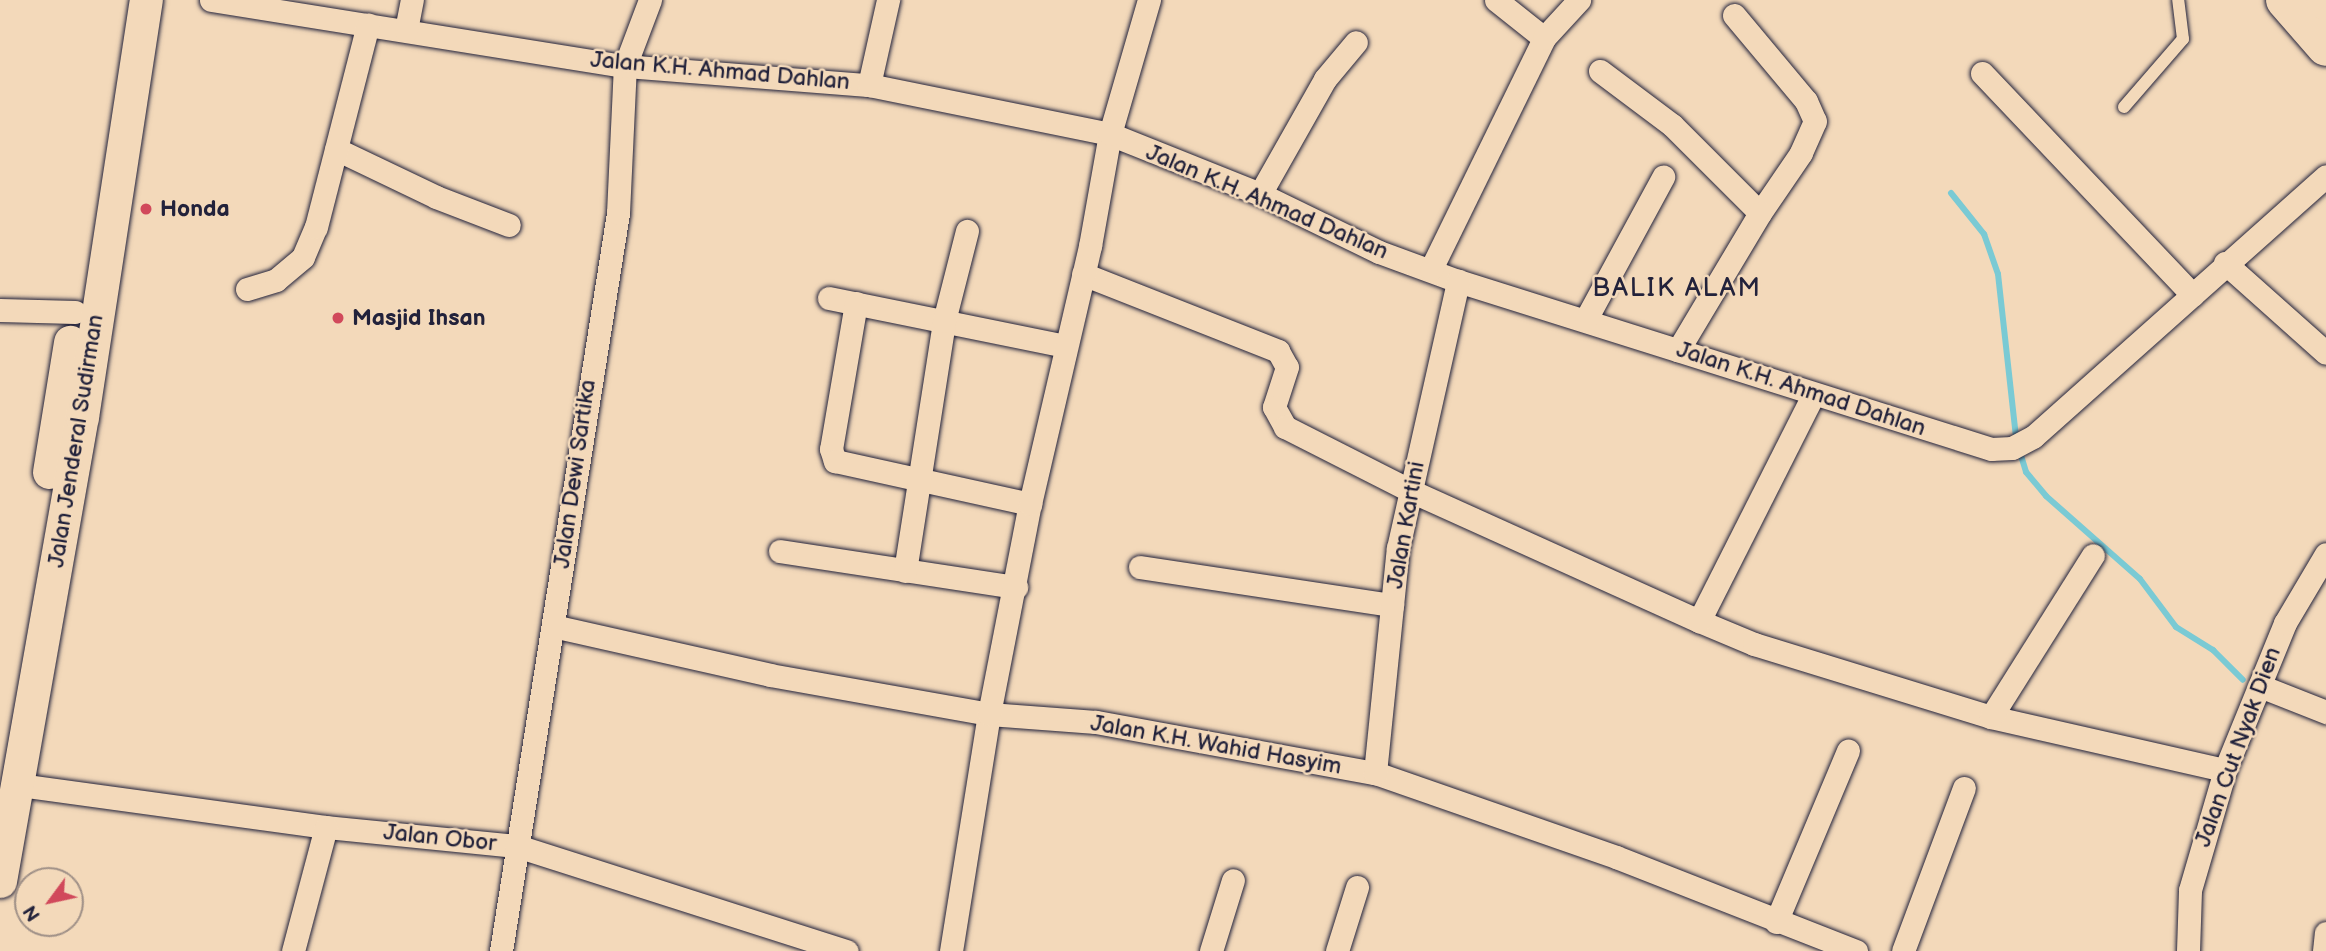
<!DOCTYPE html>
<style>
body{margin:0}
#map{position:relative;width:2326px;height:951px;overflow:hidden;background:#f3d9ba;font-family:"Balsamiq Sans",sans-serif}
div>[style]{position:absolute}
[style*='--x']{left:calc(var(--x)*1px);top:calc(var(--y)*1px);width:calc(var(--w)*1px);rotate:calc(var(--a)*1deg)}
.stream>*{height:6px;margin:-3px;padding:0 3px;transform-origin:3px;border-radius:3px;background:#7acad4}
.roads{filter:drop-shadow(0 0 2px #22223b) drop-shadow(0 0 2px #22223b)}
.lane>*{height:12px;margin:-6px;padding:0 6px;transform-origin:6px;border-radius:6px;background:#f3d9ba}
.street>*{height:23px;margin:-11.5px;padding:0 11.5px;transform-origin:11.5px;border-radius:11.5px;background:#f3d9ba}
.secondary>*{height:33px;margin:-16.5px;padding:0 16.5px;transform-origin:16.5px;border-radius:16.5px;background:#f3d9ba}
.highway>*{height:38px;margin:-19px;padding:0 19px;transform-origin:19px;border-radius:19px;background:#f3d9ba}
.dots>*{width:19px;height:19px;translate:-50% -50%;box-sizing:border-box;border:4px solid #f3d9ba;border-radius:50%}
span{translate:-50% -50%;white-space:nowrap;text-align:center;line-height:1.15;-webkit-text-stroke:5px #f3d9ba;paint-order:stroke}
.street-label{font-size:23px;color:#22223b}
.poi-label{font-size:23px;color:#22223b;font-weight:700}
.left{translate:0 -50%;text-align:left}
.quarter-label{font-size:26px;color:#22223b;letter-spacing:2px}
.north{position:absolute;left:14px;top:867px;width:70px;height:70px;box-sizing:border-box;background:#f3d9ba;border:2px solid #9f9087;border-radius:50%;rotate:237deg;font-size:19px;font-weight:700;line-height:28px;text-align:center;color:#22223b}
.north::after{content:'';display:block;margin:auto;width:24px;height:32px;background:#d1495b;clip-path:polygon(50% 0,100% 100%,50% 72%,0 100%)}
</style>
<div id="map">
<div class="stream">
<div style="--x:1951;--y:193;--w:53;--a:51.2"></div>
<div style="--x:1984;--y:234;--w:42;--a:70.7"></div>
<div style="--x:1998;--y:274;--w:165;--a:83.7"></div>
<div style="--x:2019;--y:449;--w:24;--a:73"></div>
<div style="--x:2026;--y:472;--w:31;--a:50"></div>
<div style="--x:2046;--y:496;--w:125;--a:41.4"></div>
<div style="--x:2140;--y:579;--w:60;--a:53.1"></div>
<div style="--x:2176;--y:627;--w:44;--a:31.9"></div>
<div style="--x:2213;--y:650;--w:42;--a:45"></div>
</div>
<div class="roads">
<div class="lane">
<div style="--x:2124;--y:107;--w:90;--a:-49.1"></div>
<div style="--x:2183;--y:39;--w:39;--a:-97"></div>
</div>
<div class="street">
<div style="--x:211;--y:0;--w:419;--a:9.1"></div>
<div style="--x:625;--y:66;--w:245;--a:4.5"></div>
<div style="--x:869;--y:85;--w:246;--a:11.5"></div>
<div style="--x:1110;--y:134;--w:162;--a:21.8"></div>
<div style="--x:1260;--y:194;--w:132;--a:26"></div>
<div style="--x:1379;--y:252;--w:84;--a:20.2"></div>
<div style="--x:1458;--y:281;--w:559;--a:17.49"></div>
<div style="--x:1991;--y:449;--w:21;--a:-3"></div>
<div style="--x:2012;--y:448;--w:24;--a:-28"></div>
<div style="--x:2033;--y:437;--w:392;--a:-41.7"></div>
<div style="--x:1496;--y:0;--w:61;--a:38.4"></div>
<div style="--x:1734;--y:15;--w:112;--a:50.1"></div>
<div style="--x:1806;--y:101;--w:22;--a:66"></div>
<div style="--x:1815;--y:121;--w:35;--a:114"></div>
<div style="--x:1801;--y:153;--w:73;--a:124.3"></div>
<div style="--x:406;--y:30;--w:31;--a:-79"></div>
<div style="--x:1600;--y:71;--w:90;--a:36.9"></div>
<div style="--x:1672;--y:125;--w:124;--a:45"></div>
<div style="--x:1760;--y:213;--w:160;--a:120.9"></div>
<div style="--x:1982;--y:73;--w:306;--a:46.5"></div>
<div style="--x:869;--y:85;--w:87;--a:-77.4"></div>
<div style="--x:336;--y:149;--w:111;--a:25.6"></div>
<div style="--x:436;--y:197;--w:78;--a:21"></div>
<div style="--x:1260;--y:194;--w:132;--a:-60.5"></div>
<div style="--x:1325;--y:79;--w:48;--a:-50"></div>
<div style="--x:2225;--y:263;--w:135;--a:41.7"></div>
<div style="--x:1431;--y:269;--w:257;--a:-63.9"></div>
<div style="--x:1544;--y:38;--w:52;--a:-47.4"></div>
<div style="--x:1083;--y:274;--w:210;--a:21.5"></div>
<div style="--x:1278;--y:351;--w:18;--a:61"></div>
<div style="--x:1287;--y:367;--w:42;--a:108"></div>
<div style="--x:1274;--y:407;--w:23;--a:61"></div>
<div style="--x:1285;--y:427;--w:141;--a:26.9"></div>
<div style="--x:1411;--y:491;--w:316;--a:24.3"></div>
<div style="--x:1699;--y:621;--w:60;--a:22.7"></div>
<div style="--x:1754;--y:644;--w:248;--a:17.1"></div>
<div style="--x:1991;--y:717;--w:240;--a:12.8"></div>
<div style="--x:247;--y:289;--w:30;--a:-17"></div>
<div style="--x:276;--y:280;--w:35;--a:-40"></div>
<div style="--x:303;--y:257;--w:33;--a:-67"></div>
<div style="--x:316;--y:227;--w:209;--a:-75.6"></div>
<div style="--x:829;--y:298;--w:241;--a:11.5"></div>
<div style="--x:856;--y:303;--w:148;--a:99.7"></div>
<div style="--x:831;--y:449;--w:13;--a:72"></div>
<div style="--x:835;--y:461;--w:200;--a:12.4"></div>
<div style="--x:0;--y:310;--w:75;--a:1.5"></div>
<div style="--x:1586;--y:319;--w:162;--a:-61.5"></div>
<div style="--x:780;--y:551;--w:239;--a:8.7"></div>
<div style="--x:1140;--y:567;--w:255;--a:8.6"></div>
<div style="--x:905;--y:571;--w:253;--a:-81.1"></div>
<div style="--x:944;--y:321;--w:93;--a:-75.7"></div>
<div style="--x:1699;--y:621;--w:253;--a:-63.2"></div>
<div style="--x:553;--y:626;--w:222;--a:12.7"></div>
<div style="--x:770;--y:675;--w:222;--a:10.1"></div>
<div style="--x:989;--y:714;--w:107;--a:4.3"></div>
<div style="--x:1096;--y:722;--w:284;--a:10.4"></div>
<div style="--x:1375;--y:773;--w:255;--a:19.2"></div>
<div style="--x:1616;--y:857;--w:258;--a:21.4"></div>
<div style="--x:2260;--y:686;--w:71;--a:21.5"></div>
<div style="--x:1991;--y:717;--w:191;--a:-57.8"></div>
<div style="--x:1375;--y:773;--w:226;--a:-84.2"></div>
<div style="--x:1398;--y:548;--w:274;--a:-77.3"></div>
<div style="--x:19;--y:785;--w:310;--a:7.8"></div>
<div style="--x:326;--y:827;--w:192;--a:5.7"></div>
<div style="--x:517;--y:846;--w:346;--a:17.7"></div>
<div style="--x:1776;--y:922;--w:186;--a:-67.2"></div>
<div style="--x:293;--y:951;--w:128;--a:-75.1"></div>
<div style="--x:501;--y:951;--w:747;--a:-80.99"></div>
<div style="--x:618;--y:213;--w:147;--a:-87.3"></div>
<div style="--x:625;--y:66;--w:71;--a:-69.3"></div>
<div style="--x:951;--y:951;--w:240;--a:-80.9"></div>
<div style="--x:989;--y:714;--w:214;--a:-79"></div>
<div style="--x:1030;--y:504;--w:265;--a:-76.9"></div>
<div style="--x:1090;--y:246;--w:114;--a:-79.9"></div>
<div style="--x:1110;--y:134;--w:140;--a:-73.8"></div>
<div style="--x:1211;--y:951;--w:74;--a:-72.8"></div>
<div style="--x:1337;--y:951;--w:67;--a:-72.6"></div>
<div style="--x:1903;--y:951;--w:174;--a:-69.5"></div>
<div style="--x:2188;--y:951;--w:61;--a:-88.1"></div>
<div style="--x:2190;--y:890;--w:125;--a:-73.7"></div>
<div style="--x:2225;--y:770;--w:159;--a:-67.8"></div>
<div style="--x:2285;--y:623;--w:80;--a:-59.3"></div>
<div style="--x:2324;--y:951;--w:18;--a:-84"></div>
</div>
<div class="secondary">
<div style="--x:49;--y:472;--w:132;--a:-80.8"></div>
<div style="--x:0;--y:881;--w:471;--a:-80"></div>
<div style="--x:82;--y:417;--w:422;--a:-81.3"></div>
</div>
<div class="highway">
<div style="--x:2285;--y:0;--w:62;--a:48.9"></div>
<div style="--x:2325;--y:0;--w:1;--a:45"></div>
</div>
</div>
<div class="dots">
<div style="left:146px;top:209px;background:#d1495b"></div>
<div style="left:338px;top:318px;background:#d1495b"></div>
</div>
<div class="street-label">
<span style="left:720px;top:71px;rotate:5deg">Jalan K.H. Ahmad Dahlan</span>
<span style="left:1267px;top:202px;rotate:23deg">Jalan K.H. Ahmad Dahlan</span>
<span style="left:1801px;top:389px;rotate:18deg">Jalan K.H. Ahmad Dahlan</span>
<span style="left:76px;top:441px;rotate:-81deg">Jalan Jenderal Sudirman</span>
<span style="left:575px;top:474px;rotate:-82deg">Jalan Dewi Sartika</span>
<span style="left:1406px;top:525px;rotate:-80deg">Jalan Kartini</span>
<span style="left:1216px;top:745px;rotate:10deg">Jalan K.H. Wahid Hasyim</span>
<span style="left:2238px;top:747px;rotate:-70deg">Jalan Cut Nyak Dien</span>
<span style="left:440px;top:838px;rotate:6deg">Jalan Obor</span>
</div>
<div class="poi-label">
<span class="left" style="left:160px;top:209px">Honda</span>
<span class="left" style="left:352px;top:318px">Masjid Ihsan</span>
</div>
<div class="quarter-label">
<span style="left:1677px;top:289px">BALIK ALAM</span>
</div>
<div class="north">N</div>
</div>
